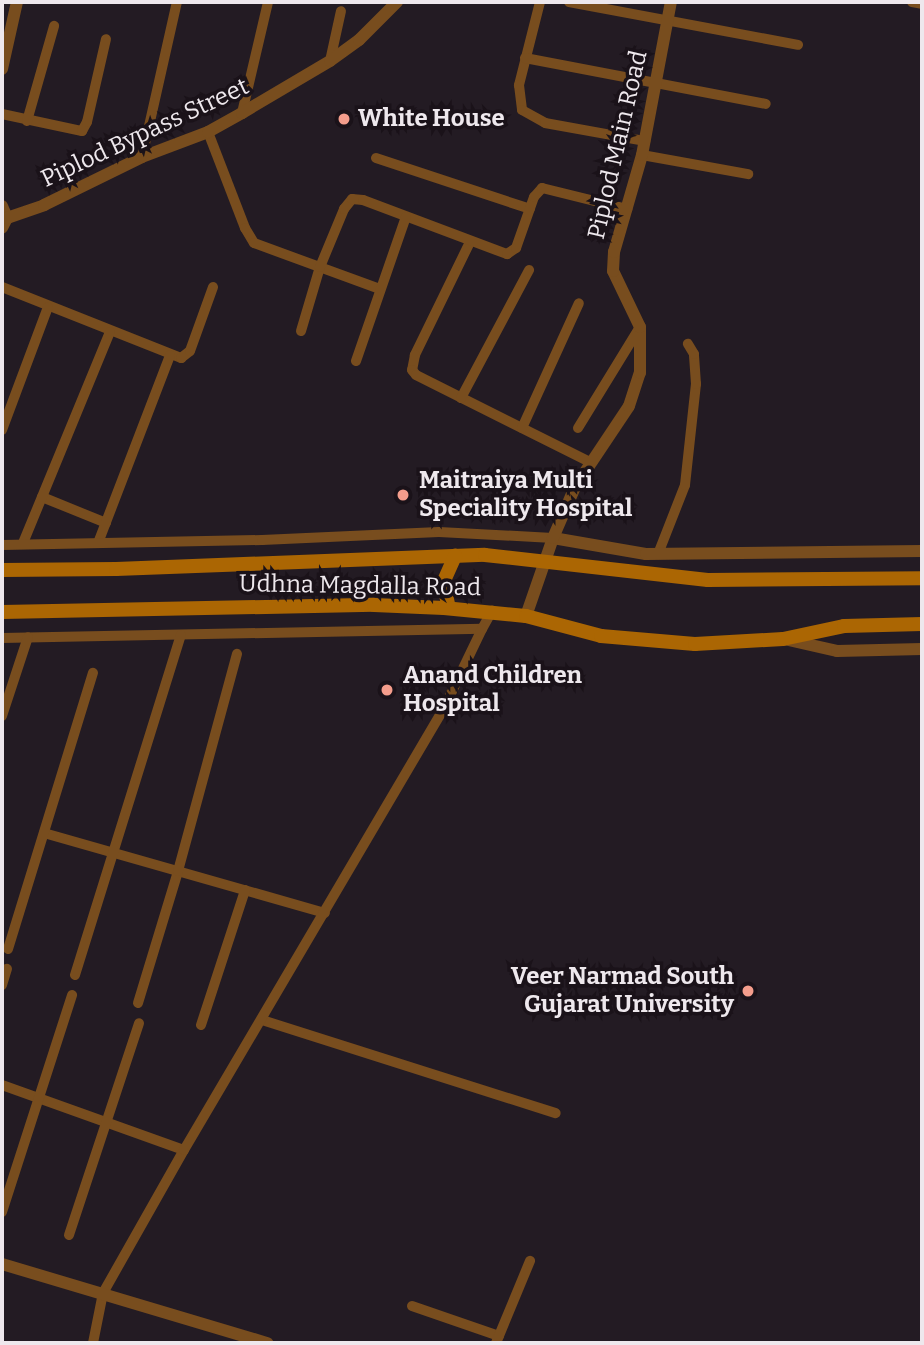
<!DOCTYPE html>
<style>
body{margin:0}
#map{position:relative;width:924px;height:1345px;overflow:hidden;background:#231b23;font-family:Bitter,serif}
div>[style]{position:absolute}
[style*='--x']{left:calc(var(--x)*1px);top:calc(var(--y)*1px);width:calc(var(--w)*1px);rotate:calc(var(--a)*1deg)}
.minor>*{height:10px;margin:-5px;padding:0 5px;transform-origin:5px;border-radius:5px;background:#784d1e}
.tertiary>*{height:12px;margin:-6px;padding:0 6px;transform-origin:6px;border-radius:6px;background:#784d1e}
.secondary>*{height:14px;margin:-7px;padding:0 7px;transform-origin:7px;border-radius:7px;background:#ab6603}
.dots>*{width:19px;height:19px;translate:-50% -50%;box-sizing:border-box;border:4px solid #1a1219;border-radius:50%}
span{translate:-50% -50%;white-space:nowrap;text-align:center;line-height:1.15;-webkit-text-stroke:7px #1a1219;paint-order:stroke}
.poi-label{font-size:24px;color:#eee8ed;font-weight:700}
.left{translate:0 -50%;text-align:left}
.right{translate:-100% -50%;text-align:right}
.street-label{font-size:24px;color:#eee8ed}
.frame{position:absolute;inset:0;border:4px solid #eee8ed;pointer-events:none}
</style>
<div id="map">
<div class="minor">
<div style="--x:540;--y:2;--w:86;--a:104.2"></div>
<div style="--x:519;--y:85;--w:25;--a:83"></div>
<div style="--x:522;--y:110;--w:26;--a:29"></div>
<div style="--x:545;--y:123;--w:102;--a:10.2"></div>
<div style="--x:569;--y:2;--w:233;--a:10.6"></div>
<div style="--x:912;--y:2;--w:10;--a:11"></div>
<div style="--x:525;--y:58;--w:245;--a:10.8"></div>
<div style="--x:330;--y:61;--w:51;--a:-77.6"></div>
<div style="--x:242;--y:113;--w:114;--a:-76.8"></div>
<div style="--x:2;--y:114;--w:82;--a:12"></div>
<div style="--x:82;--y:131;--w:10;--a:-61"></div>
<div style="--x:87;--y:122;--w:85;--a:-77.1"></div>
<div style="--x:27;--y:121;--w:99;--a:-74.1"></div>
<div style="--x:208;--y:132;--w:103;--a:68.9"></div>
<div style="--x:245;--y:228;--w:17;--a:59"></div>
<div style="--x:254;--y:243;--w:134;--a:20.1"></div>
<div style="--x:642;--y:155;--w:108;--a:10.2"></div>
<div style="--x:142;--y:157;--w:159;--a:-77.3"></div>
<div style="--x:376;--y:158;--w:162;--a:18.3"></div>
<div style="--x:470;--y:242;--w:126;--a:116"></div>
<div style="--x:415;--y:355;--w:15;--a:101"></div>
<div style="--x:412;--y:370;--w:6;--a:51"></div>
<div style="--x:416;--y:375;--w:195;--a:26.6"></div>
<div style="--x:2;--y:287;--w:193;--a:21.6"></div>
<div style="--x:181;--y:358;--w:11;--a:-38"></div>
<div style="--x:190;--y:351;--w:68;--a:-70.2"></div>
<div style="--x:301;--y:331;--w:67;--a:-73.5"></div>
<div style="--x:320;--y:267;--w:63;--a:-67.5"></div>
<div style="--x:344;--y:209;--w:13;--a:-51"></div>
<div style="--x:352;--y:199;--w:11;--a:5"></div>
<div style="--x:363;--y:200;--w:154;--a:20.6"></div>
<div style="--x:507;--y:254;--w:11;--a:-34"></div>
<div style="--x:516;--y:248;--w:54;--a:-70.6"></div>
<div style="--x:534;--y:197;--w:12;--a:-48"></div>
<div style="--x:542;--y:188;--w:88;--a:13.9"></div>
<div style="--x:356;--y:361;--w:152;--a:-70.9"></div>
<div style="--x:461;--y:398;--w:145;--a:-62"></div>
<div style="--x:522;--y:428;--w:137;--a:-65.5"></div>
<div style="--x:578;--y:428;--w:119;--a:-58.5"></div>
<div style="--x:2;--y:430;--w:131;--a:-69.5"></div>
<div style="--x:42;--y:497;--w:69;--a:22.1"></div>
<div style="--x:23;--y:543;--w:228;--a:-67.6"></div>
<div style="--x:98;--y:543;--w:201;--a:-69"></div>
<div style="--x:2;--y:545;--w:260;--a:-1.1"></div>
<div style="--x:262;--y:540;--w:177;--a:-2.6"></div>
<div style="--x:439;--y:532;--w:114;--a:3"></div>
<div style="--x:658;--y:554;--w:74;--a:-68.6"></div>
<div style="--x:685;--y:485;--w:102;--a:-83.8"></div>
<div style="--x:696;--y:384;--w:30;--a:-94"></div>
<div style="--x:694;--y:354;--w:12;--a:-121"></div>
<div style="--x:2;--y:638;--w:480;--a:-1.1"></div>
<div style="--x:482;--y:629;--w:21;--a:-61"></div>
<div style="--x:2;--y:716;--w:83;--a:-71.8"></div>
<div style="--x:44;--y:833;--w:292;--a:15.9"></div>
<div style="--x:8;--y:949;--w:289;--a:-72.9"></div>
<div style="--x:75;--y:975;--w:356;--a:-72.7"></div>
<div style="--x:2;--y:985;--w:17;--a:-73"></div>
<div style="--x:138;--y:1003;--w:138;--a:-73.1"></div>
<div style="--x:178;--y:871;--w:225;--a:-74.8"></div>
<div style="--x:262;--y:1020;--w:308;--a:17.6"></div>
<div style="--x:201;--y:1025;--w:142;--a:-71.9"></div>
<div style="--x:2;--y:1085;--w:193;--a:19.7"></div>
<div style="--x:2;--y:1212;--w:228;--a:-72.1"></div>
<div style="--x:69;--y:1235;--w:223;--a:-71.7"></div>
<div style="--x:412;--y:1306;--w:92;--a:19"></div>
<div style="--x:93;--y:1343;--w:51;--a:-78.7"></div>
<div style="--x:103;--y:1293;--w:164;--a:-60.5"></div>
<div style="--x:184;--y:1150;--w:513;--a:-59.53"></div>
<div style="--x:444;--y:708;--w:88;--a:-64.3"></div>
<div style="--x:496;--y:1343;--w:89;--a:-67.5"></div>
</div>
<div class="tertiary">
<div style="--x:2;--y:69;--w:69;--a:-77.4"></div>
<div style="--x:2;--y:206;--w:13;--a:67"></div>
<div style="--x:7;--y:218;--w:11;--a:117"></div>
<div style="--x:7;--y:218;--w:39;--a:-19"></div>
<div style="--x:44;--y:205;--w:109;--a:-26.1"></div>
<div style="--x:142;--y:157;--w:71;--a:-20.7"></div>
<div style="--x:208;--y:132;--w:39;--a:-29"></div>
<div style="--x:242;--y:113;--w:102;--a:-30.6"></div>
<div style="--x:330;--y:61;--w:36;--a:-36"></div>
<div style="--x:359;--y:40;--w:54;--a:-45"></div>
<div style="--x:553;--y:538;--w:94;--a:9.8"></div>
<div style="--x:646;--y:554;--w:276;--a:-0.6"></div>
<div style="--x:526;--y:616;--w:83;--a:-70.9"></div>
<div style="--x:553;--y:538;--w:56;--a:-66.7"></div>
<div style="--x:575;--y:487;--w:97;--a:-56.3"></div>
<div style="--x:629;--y:406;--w:35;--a:-72"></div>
<div style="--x:640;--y:373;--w:46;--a:-90"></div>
<div style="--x:640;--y:327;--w:62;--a:-115.7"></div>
<div style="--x:613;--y:271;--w:19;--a:-87"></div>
<div style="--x:614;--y:252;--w:101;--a:-73.9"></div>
<div style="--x:642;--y:155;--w:156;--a:-79.3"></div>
<div style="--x:784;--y:639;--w:54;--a:12.8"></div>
<div style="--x:837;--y:651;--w:85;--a:-1.3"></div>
<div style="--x:2;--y:1264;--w:277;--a:16.6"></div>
</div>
<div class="secondary">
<div style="--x:2;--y:570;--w:114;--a:-0.5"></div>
<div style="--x:116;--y:569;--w:369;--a:-2.2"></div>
<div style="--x:485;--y:555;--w:224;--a:6.4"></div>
<div style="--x:708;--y:580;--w:214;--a:-0.5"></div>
<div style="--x:449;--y:608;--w:26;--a:-103"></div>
<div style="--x:443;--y:583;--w:30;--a:-66"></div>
<div style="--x:2;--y:612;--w:372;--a:-1.1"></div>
<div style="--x:374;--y:605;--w:70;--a:2.5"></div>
<div style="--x:444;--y:608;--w:82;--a:5.6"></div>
<div style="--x:526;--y:616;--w:78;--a:14.9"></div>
<div style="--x:601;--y:636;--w:94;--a:4.9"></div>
<div style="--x:695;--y:644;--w:88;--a:-3.3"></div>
<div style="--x:783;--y:639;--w:62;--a:-12"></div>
<div style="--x:844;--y:626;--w:78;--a:-1.5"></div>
</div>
<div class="dots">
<div style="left:344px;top:119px;background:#f49d8c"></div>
<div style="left:403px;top:495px;background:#f49d8c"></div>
<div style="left:387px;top:690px;background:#f49d8c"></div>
<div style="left:748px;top:991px;background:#f49d8c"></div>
</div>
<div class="poi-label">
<span class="left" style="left:358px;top:119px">White House</span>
<span class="left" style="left:419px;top:495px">Maitraiya Multi<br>Speciality Hospital</span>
<span class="left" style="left:403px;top:690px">Anand Children<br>Hospital</span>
<span class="right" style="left:734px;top:991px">Veer Narmad South<br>Gujarat University</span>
</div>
<div class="street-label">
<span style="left:145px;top:133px;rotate:-25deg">Piplod Bypass Street</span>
<span style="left:618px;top:145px;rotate:-77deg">Piplod Main Road</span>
<span style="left:360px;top:586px;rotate:1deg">Udhna Magdalla Road</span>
</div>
<div class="frame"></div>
</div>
